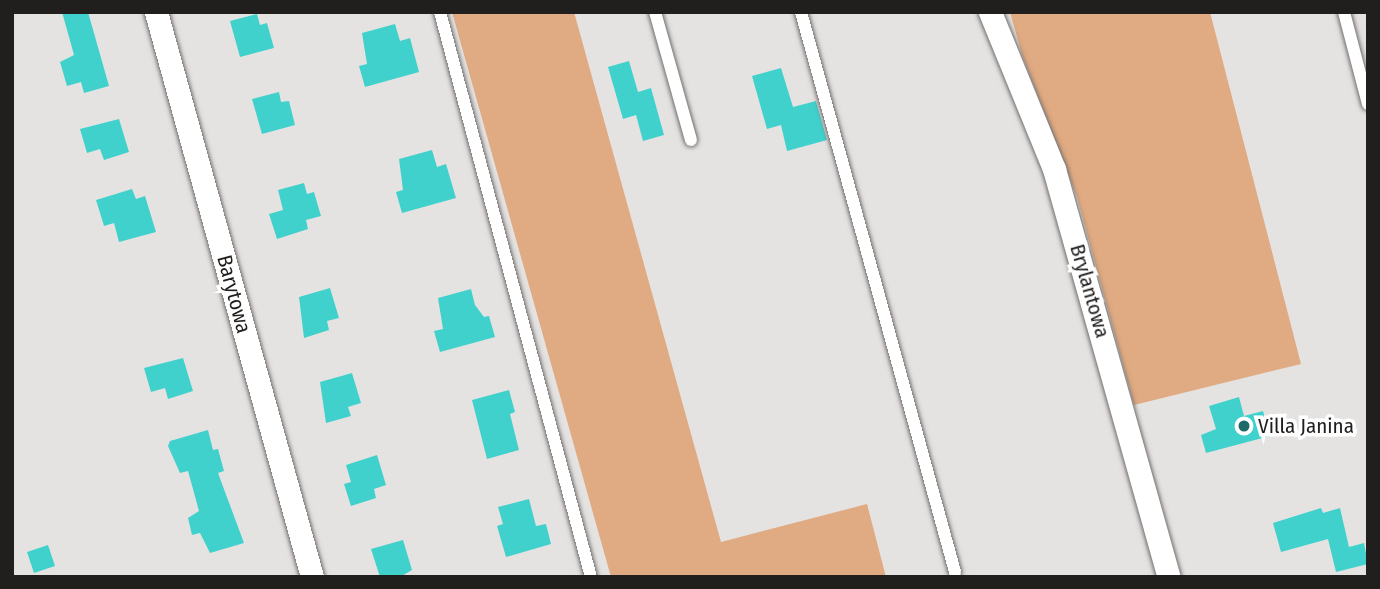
<!DOCTYPE html>
<style>
body{margin:0}
#map{position:relative;width:1380px;height:589px;overflow:hidden;background:#e5e3e1;font-family:"Fira Sans Condensed",sans-serif}
div>[style]{position:absolute}
[style*='--x']{left:calc(var(--x)*1px);top:calc(var(--y)*1px);width:calc(var(--w)*1px);rotate:calc(var(--a)*1deg)}
.green>*{inset:0;background:#e0aa82}
.building>*{inset:0;background:#41d1cc}
.roads{filter:drop-shadow(0 0 2px #726f6e) drop-shadow(0 0 2px #726f6e)}
.lane>*{height:12px;margin:-6px;padding:0 6px;transform-origin:6px;border-radius:6px;background:#fff}
.street>*{height:23px;margin:-11.5px;padding:0 11.5px;transform-origin:11.5px;border-radius:11.5px;background:#fff}
.dots>*{width:19px;height:19px;translate:-50% -50%;box-sizing:border-box;border:4px solid #fff;border-radius:50%}
span{translate:-50% -50%;white-space:nowrap;text-align:center;line-height:1.15;-webkit-text-stroke:7px #fff;paint-order:stroke}
.street-label{font-size:21px;color:#201f1e}
.poi-label{font-size:21px;color:#201f1e}
.left{translate:0 -50%;text-align:left}
.frame{position:absolute;inset:0;border:14px solid #201f1e;pointer-events:none}
</style>
<div id="map">
<div class="green">
<div style="clip-path:polygon(452px 12px,574px 12px,721px 542px,867px 504px,886px 577px,611px 577px)"></div>
<div style="clip-path:polygon(1010px 12px,1210px 12px,1301px 364px,1134px 405px,1077px 197px,1022px 55px)"></div>
</div>
<div class="building">
<div style="clip-path:polygon(62px 12px,88px 12px,109px 86px,84px 93px,81px 82px,67px 86px,60px 62px,74px 55px)"></div>
<div style="clip-path:polygon(257px 14px,260px 25px,267px 23px,274px 48px,240px 57px,230px 21px)"></div>
<div style="clip-path:polygon(395px 24px,400px 41px,410px 38px,419px 72px,365px 87px,359px 66px,367px 64px,362px 33px)"></div>
<div style="clip-path:polygon(629px 61px,638px 92px,651px 88px,664px 135px,643px 141px,636px 115px,623px 119px,608px 67px)"></div>
<div style="clip-path:polygon(781px 68px,793px 107px,816px 101px,827px 140px,787px 151px,781px 125px,767px 129px,752px 76px)"></div>
<div style="clip-path:polygon(279px 92px,281px 102px,289px 101px,295px 125px,262px 134px,252px 99px)"></div>
<div style="clip-path:polygon(119px 119px,129px 152px,104px 160px,100px 149px,87px 153px,80px 129px)"></div>
<div style="clip-path:polygon(432px 150px,437px 167px,446px 164px,456px 198px,402px 213px,396px 192px,403px 190px,399px 159px)"></div>
<div style="clip-path:polygon(304px 183px,307px 194px,314px 192px,321px 216px,306px 220px,308px 229px,277px 239px,269px 214px,283px 210px,278px 190px)"></div>
<div style="clip-path:polygon(132px 189px,136px 199px,145px 196px,156px 232px,119px 242px,114px 223px,104px 226px,96px 200px)"></div>
<div style="clip-path:polygon(330px 288px,339px 318px,327px 321px,329px 330px,304px 338px,299px 297px)"></div>
<div style="clip-path:polygon(471px 289px,475px 305px,484px 317px,489px 316px,495px 337px,440px 352px,434px 331px,443px 329px,438px 298px)"></div>
<div style="clip-path:polygon(183px 358px,193px 391px,168px 399px,165px 388px,151px 392px,144px 368px)"></div>
<div style="clip-path:polygon(352px 373px,361px 403px,348px 407px,351px 416px,326px 423px,320px 382px)"></div>
<div style="clip-path:polygon(509px 390px,515px 412px,510px 414px,519px 450px,487px 459px,472px 400px)"></div>
<div style="clip-path:polygon(1239px 397px,1244px 416px,1263px 411px,1270px 436px,1206px 453px,1201px 435px,1216px 429px,1209px 406px)"></div>
<div style="clip-path:polygon(208px 430px,213px 450px,218px 449px,224px 471px,218px 473px,244px 543px,210px 553px,200px 533px,192px 535px,188px 518px,199px 511px,188px 471px,180px 473px,168px 446px,170px 441px)"></div>
<div style="clip-path:polygon(377px 455px,386px 485px,374px 489px,376px 498px,351px 506px,344px 484px,351px 482px,346px 465px)"></div>
<div style="clip-path:polygon(529px 499px,536px 526px,546px 524px,551px 544px,506px 557px,497px 526px,503px 524px,498px 507px)"></div>
<div style="clip-path:polygon(1321px 508px,1323px 513px,1340px 508px,1349px 547px,1364px 543px,1368px 564px,1336px 572px,1328px 539px,1281px 552px,1273px 523px)"></div>
<div style="clip-path:polygon(403px 540px,412px 570px,400px 577px,380px 577px,371px 549px)"></div>
<div style="clip-path:polygon(48px 545px,55px 566px,34px 573px,27px 552px)"></div>
</div>
<div class="roads">
<div class="lane">
<div style="--x:440;--y:12;--w:585;--a:75.04"></div>
<div style="--x:655;--y:12;--w:133;--a:74.3"></div>
<div style="--x:801;--y:12;--w:581;--a:74.62"></div>
<div style="--x:1344;--y:12;--w:95;--a:75.4"></div>
</div>
<div class="street">
<div style="--x:156;--y:12;--w:586;--a:74.56"></div>
<div style="--x:990;--y:12;--w:170;--a:67.8"></div>
<div style="--x:1054;--y:169;--w:424;--a:74.3"></div>
</div>
</div>
<div class="dots">
<div style="left:1244px;top:426px;background:#1e6a68"></div>
</div>
<div class="street-label">
<span style="left:1090px;top:291px;rotate:74deg">Brylantowa</span>
<span style="left:234px;top:294px;rotate:75deg">Barytowa</span>
</div>
<div class="poi-label">
<span class="left" style="left:1258px;top:426px">Villa Janina</span>
</div>
<div class="frame"></div>
</div>
